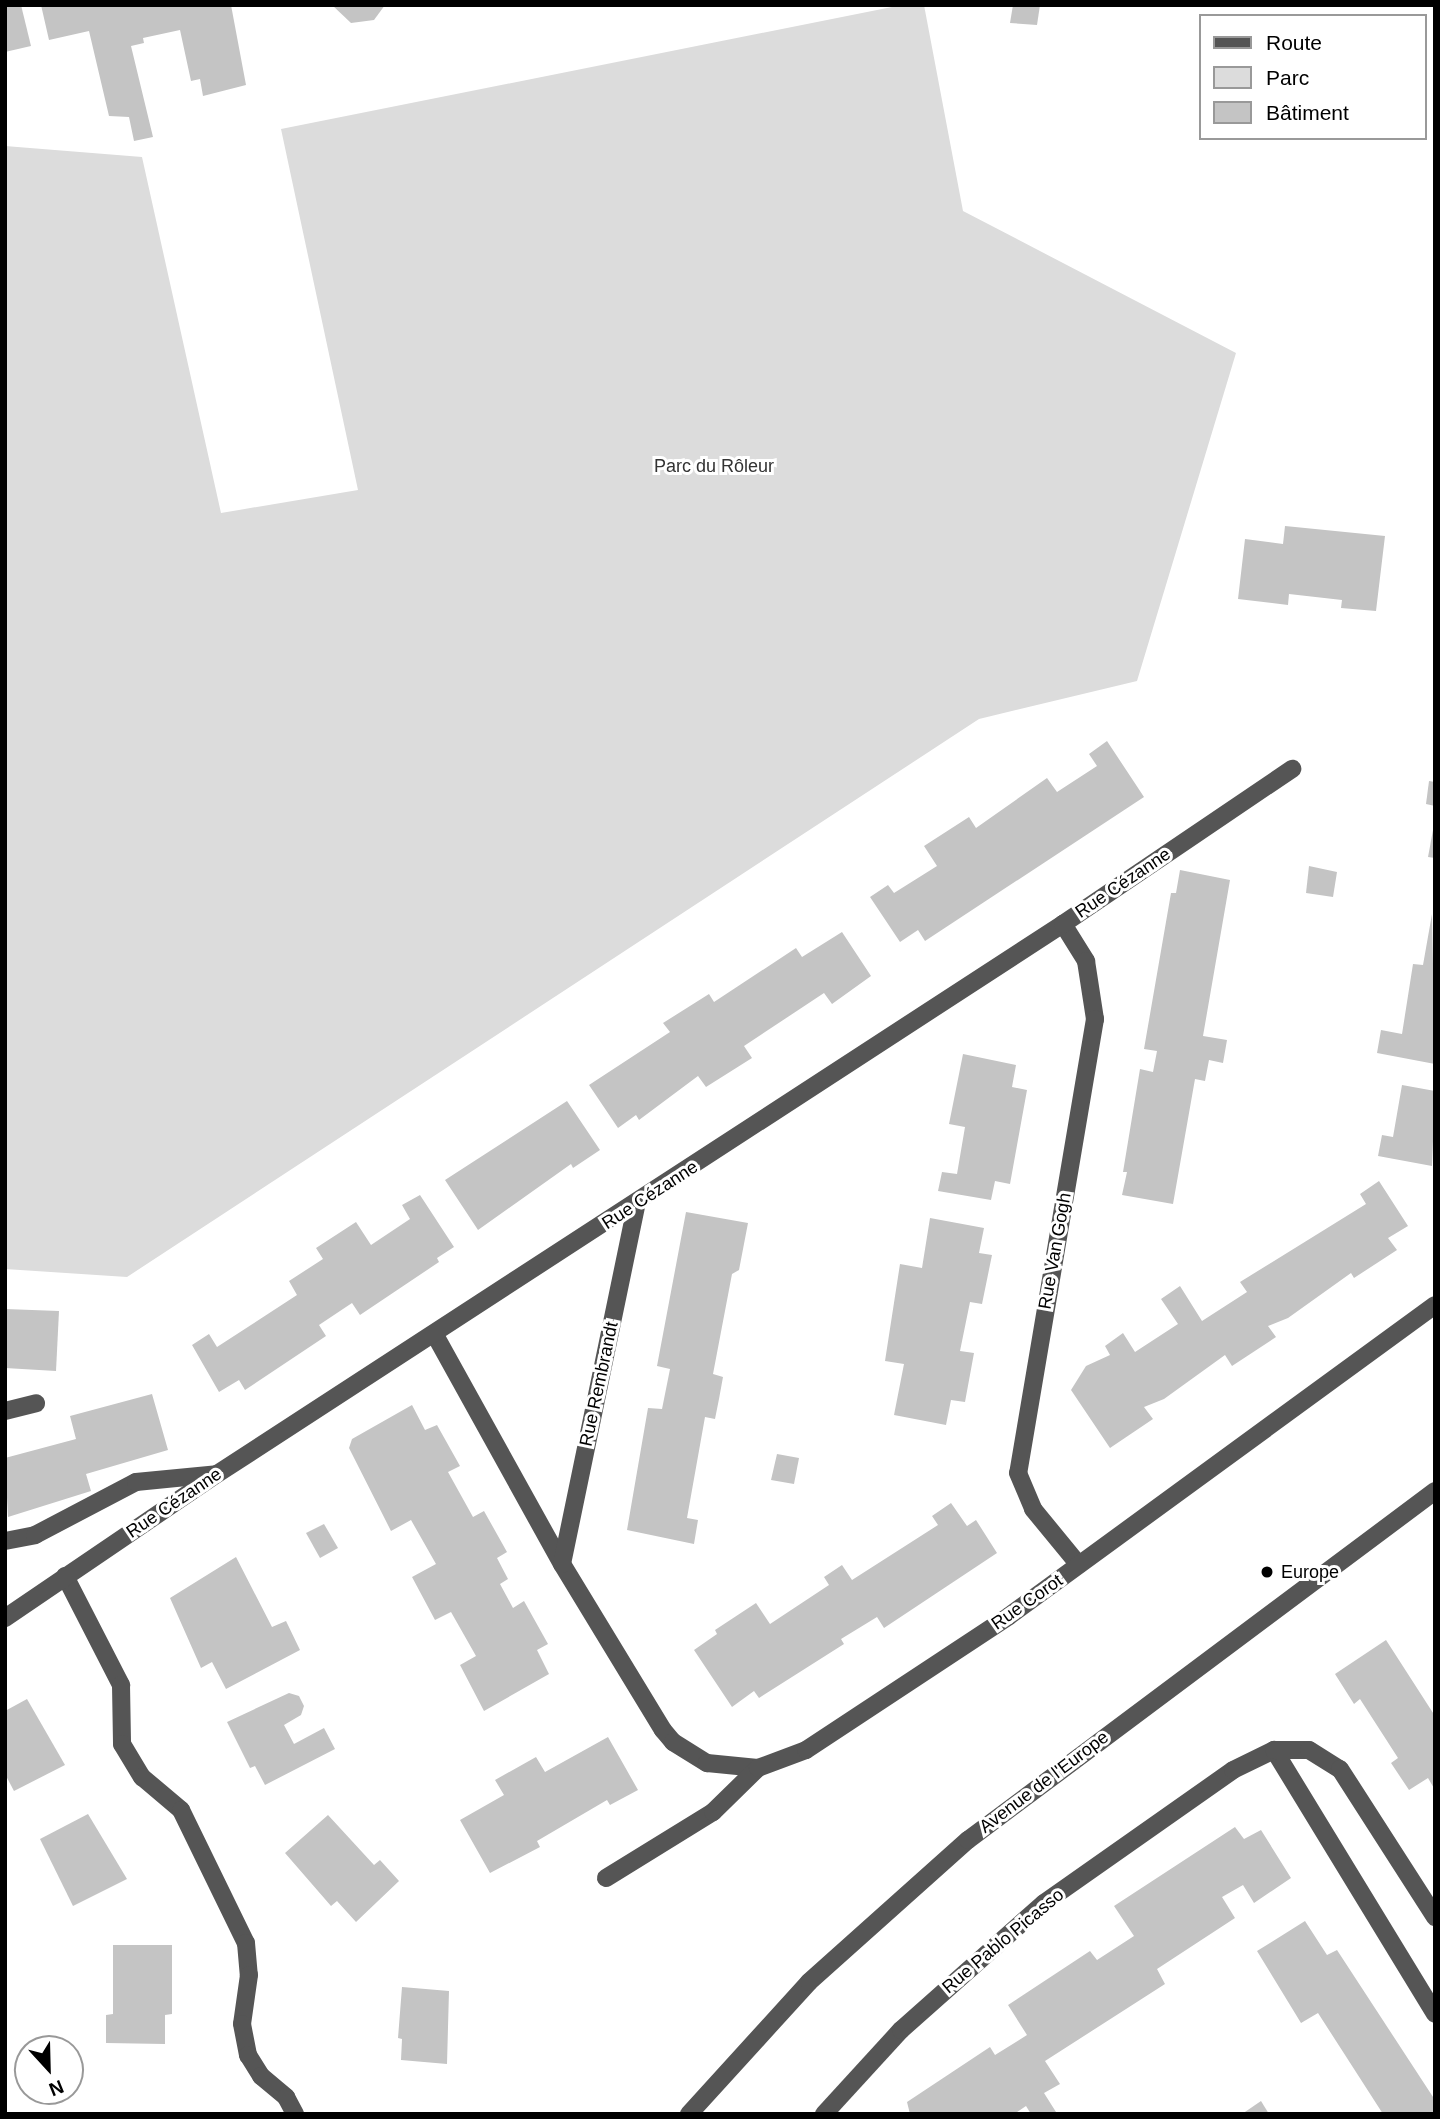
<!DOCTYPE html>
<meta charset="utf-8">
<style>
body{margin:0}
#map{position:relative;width:1440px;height:2119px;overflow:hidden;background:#fff;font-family:Arial,sans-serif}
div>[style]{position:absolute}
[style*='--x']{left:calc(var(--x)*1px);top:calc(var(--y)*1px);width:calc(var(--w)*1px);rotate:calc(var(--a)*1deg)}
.green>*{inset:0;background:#dcdcdc}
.building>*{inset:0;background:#c4c4c4}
.minor>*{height:18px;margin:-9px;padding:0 9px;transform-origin:9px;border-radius:9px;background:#555}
.dots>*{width:19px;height:19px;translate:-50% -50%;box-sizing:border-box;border:4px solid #fff;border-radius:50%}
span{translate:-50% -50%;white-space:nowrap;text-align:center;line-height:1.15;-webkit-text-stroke:6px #fff;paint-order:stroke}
.park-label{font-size:18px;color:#333}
.street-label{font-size:18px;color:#000}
.poi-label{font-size:18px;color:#000}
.left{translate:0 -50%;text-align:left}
.frame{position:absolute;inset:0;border:7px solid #000;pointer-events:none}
.legend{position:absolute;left:1199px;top:14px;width:228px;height:126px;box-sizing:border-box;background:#fff;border:2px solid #999;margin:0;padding:9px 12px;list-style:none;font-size:21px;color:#000}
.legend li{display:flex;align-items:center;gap:14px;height:35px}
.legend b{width:35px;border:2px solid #999}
.north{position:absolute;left:14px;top:2035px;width:70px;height:70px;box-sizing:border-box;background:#fff;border:2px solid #999;border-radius:50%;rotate:158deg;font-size:19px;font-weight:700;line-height:28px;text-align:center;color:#000}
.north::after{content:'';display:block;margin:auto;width:24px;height:32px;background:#000;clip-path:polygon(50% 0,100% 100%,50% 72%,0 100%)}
</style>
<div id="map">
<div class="green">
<div style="clip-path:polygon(902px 5px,924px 5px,963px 211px,1236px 353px,1137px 681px,979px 719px,127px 1277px,5px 1269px,5px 146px,142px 157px,221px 513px,358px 490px,281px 129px)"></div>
</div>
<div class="building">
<div style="clip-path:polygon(5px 5px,21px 5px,31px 46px,5px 52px)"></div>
<div style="clip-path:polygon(41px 5px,231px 5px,246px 85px,203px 96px,200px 79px,191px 81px,180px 30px,143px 38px,144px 43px,131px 46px,153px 137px,134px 141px,129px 117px,109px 116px,89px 31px,49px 40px)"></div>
<div style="clip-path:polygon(332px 5px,385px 5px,374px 20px,351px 23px)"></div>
<div style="clip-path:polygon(1013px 5px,1040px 5px,1037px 25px,1010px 23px)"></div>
<div style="clip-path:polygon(1285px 526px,1385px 536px,1376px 611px,1341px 608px,1342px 600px,1289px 594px,1288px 605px,1238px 599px,1245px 539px,1283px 544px)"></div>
<div style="clip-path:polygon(1107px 741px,1144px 797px,925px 941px,918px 930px,900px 942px,870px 897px,888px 885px,894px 893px,937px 866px,924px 846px,969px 817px,976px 828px,1047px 778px,1057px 792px,1097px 766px,1089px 754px)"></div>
<div style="clip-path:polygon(1429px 781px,1435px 782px,1435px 806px,1426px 804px)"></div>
<div style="clip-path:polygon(1433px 830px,1435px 830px,1435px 858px,1428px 857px)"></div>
<div style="clip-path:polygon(1309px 866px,1337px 872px,1333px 897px,1306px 893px)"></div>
<div style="clip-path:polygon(1180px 870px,1230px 880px,1203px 1036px,1227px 1040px,1223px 1063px,1209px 1060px,1205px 1081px,1195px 1079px,1173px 1204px,1122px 1195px,1127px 1172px,1123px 1172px,1140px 1069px,1153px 1072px,1157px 1051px,1144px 1049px,1171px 893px,1176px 893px)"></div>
<div style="clip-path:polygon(1432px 914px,1435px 1064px,1377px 1053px,1381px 1030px,1402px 1034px,1413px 964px,1423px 965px)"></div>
<div style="clip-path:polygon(842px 932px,871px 976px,832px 1004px,824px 993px,744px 1046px,752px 1058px,706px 1087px,698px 1076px,639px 1120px,636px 1115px,618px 1128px,589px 1085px,670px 1032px,663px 1023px,709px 994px,714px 1002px,796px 948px,802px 957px)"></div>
<div style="clip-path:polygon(963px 1054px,1016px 1065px,1012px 1087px,1027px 1090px,1010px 1184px,995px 1181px,991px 1200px,938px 1191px,942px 1172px,957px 1174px,965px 1127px,949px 1124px)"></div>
<div style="clip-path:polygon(1402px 1085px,1435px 1091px,1432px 1166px,1378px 1156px,1382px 1135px,1393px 1137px)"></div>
<div style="clip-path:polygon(567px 1101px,600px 1150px,573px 1168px,571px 1164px,478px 1230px,445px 1180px)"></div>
<div style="clip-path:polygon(1379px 1181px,1408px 1226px,1388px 1238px,1397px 1250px,1354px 1278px,1351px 1273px,1288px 1318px,1268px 1326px,1276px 1337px,1232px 1366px,1225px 1355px,1164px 1399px,1144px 1407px,1153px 1419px,1110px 1448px,1071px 1390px,1086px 1366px,1110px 1355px,1105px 1346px,1123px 1333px,1135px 1352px,1178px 1324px,1161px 1299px,1180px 1286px,1202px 1321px,1247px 1292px,1240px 1282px,1366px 1204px,1360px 1194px)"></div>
<div style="clip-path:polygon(420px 1195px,454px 1247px,437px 1258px,439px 1262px,360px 1315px,352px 1303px,319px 1325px,326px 1336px,245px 1390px,239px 1380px,219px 1392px,192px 1345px,209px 1334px,217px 1347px,297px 1295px,289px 1281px,323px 1259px,316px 1248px,356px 1222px,371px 1245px,410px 1219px,402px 1205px)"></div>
<div style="clip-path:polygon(686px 1212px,748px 1223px,739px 1270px,732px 1274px,713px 1374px,723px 1377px,719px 1399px,715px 1419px,705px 1417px,687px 1518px,698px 1520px,694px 1544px,627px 1530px,648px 1408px,662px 1409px,670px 1369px,657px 1366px)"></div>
<div style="clip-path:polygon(930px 1218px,984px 1228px,979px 1253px,992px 1255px,982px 1304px,970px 1302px,960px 1351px,974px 1353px,965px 1402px,951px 1400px,946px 1425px,894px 1415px,904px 1364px,885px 1361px,900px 1264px,922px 1268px)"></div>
<div style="clip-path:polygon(5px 1309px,59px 1311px,56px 1371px,5px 1368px)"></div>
<div style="clip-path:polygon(152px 1394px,168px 1450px,86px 1474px,91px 1491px,8px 1517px,5px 1458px,76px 1439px,70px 1416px)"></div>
<div style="clip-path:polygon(412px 1405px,425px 1430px,437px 1425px,460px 1466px,448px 1472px,473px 1517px,484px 1511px,507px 1552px,497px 1558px,508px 1579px,500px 1584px,513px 1608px,524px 1601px,548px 1644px,537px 1650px,549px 1674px,484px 1711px,460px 1665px,476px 1656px,451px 1612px,435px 1620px,412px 1577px,436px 1564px,411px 1520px,391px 1531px,349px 1448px,352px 1439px)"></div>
<div style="clip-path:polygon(777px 1454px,799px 1458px,794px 1484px,771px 1480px)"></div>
<div style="clip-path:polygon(951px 1503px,967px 1526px,976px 1520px,997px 1553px,884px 1628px,877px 1617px,841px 1639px,844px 1644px,759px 1698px,754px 1691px,732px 1707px,694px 1650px,717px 1634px,715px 1630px,756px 1603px,770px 1624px,829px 1585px,824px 1577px,842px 1565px,852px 1580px,938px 1525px,932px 1516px)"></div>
<div style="clip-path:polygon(324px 1524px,338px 1548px,320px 1558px,306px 1533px)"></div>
<div style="clip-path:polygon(236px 1557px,272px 1627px,286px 1621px,300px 1650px,226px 1689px,212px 1662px,201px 1668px,170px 1598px)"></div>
<div style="clip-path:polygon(1386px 1640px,1435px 1716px,1435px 1790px,1428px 1778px,1409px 1790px,1391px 1763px,1398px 1758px,1360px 1699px,1354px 1704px,1335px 1674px)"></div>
<div style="clip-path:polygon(289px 1693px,299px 1696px,304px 1706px,301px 1715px,284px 1725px,294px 1744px,324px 1728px,335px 1749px,265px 1785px,255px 1766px,250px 1768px,227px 1722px)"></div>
<div style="clip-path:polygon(27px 1699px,65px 1765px,14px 1791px,5px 1774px,5px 1711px)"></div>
<div style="clip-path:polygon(608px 1737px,638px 1790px,610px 1805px,607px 1800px,537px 1841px,540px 1847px,490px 1873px,460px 1820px,504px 1795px,495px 1780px,536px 1757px,545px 1772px)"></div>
<div style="clip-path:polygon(88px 1814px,127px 1879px,73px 1906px,40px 1839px)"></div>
<div style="clip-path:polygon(328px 1815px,374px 1865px,380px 1860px,399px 1881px,356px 1922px,337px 1901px,331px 1906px,285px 1853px)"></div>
<div style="clip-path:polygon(1235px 1827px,1244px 1839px,1261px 1830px,1291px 1878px,1254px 1903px,1243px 1885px,1222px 1897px,1235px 1918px,1157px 1969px,1165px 1984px,1045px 2061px,1060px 2084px,1044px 2093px,1056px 2112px,1031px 2114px,1026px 2106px,1014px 2114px,910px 2114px,907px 2102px,990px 2047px,995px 2055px,1027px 2035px,1008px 2005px,1090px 1951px,1097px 1960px,1134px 1936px,1114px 1906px)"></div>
<div style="clip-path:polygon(1305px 1921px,1327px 1955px,1337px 1950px,1435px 2100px,1435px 2114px,1383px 2114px,1318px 2013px,1301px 2023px,1257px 1951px)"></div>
<div style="clip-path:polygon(113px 1945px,172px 1945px,172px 2014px,165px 2015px,165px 2044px,106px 2043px,106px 2015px,113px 2014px)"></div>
<div style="clip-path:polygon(402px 1987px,449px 1991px,447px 2064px,401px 2060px,402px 2039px,398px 2038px)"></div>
<div style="clip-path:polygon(1261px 2101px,1269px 2114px,1242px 2114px)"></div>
</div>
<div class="minor">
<div style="--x:1063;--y:924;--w:44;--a:58.1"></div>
<div style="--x:1086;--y:961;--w:59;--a:81.2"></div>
<div style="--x:1095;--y:1019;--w:460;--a:99.6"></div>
<div style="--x:1018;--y:1473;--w:39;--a:67"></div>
<div style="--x:1033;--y:1509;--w:72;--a:50.6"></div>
<div style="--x:435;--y:1335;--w:262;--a:61"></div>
<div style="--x:562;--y:1564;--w:194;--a:58.7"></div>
<div style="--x:663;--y:1730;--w:16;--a:50"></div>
<div style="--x:673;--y:1742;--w:40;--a:32"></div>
<div style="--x:707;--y:1763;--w:51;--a:5.6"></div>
<div style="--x:5;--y:1411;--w:32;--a:-14"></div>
<div style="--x:5;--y:1541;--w:31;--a:-11"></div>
<div style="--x:35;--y:1535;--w:114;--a:-27.7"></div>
<div style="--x:136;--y:1482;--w:81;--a:-5.6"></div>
<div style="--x:562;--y:1564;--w:369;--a:-78.3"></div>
<div style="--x:65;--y:1576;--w:123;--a:62.8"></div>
<div style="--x:121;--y:1685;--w:59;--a:89"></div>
<div style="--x:122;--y:1744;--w:39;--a:59"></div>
<div style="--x:142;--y:1777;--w:51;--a:40.2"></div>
<div style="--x:181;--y:1810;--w:148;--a:64"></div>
<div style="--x:246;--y:1943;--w:32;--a:85"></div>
<div style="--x:249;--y:1975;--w:49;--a:98.1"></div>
<div style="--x:242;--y:2024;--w:32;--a:79"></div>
<div style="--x:248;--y:2055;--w:25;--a:58"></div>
<div style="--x:261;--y:2076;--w:33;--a:40"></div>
<div style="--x:286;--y:2097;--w:19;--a:62"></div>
<div style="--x:5;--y:1618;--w:256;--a:-34.2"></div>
<div style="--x:217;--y:1474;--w:1009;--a:-33.03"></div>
<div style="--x:1063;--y:924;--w:277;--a:-34.1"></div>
<div style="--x:1274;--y:1750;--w:309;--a:58.6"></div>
<div style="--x:606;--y:1878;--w:126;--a:-31.7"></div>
<div style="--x:713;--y:1812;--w:63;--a:-44.4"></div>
<div style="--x:758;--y:1768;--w:51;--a:-20.6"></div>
<div style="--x:806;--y:1750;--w:243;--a:-33.4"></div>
<div style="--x:1009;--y:1616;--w:527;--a:-36.13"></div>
<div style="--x:689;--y:2114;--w:178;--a:-47.7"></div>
<div style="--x:809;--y:1982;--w:213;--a:-41.8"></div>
<div style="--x:968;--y:1840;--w:583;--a:-36.77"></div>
<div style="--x:824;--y:2114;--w:114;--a:-47.5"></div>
<div style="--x:901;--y:2030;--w:191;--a:-41.6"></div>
<div style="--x:1044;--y:1903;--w:231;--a:-35.1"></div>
<div style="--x:1233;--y:1770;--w:46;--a:-26"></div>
<div style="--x:1274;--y:1750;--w:35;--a:0"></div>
<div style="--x:1309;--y:1750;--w:36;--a:32"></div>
<div style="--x:1340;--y:1769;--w:176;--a:57.3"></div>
</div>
<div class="dots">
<div style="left:1267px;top:1572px;background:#000"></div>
</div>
<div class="park-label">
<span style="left:714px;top:466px">Parc du Rôleur</span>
</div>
<div class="street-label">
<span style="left:1123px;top:883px;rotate:-34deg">Rue Cézanne</span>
<span style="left:650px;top:1195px;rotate:-33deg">Rue Cézanne</span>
<span style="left:1055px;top:1251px;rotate:-80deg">Rue Van Gogh</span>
<span style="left:599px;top:1384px;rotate:-78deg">Rue Rembrandt</span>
<span style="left:174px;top:1503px;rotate:-34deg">Rue Cézanne</span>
<span style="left:1027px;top:1602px;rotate:-35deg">Rue Corot</span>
<span style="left:1044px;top:1782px;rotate:-37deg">Avenue de l'Europe</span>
<span style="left:1003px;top:1941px;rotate:-40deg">Rue Pablo Picasso</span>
</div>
<div class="poi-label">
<span class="left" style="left:1281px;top:1572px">Europe</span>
</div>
<div class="frame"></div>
<ul class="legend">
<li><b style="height:9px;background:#555"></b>Route</li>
<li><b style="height:19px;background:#dcdcdc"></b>Parc</li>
<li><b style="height:19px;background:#c4c4c4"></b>Bâtiment</li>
</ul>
<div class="north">N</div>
</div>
